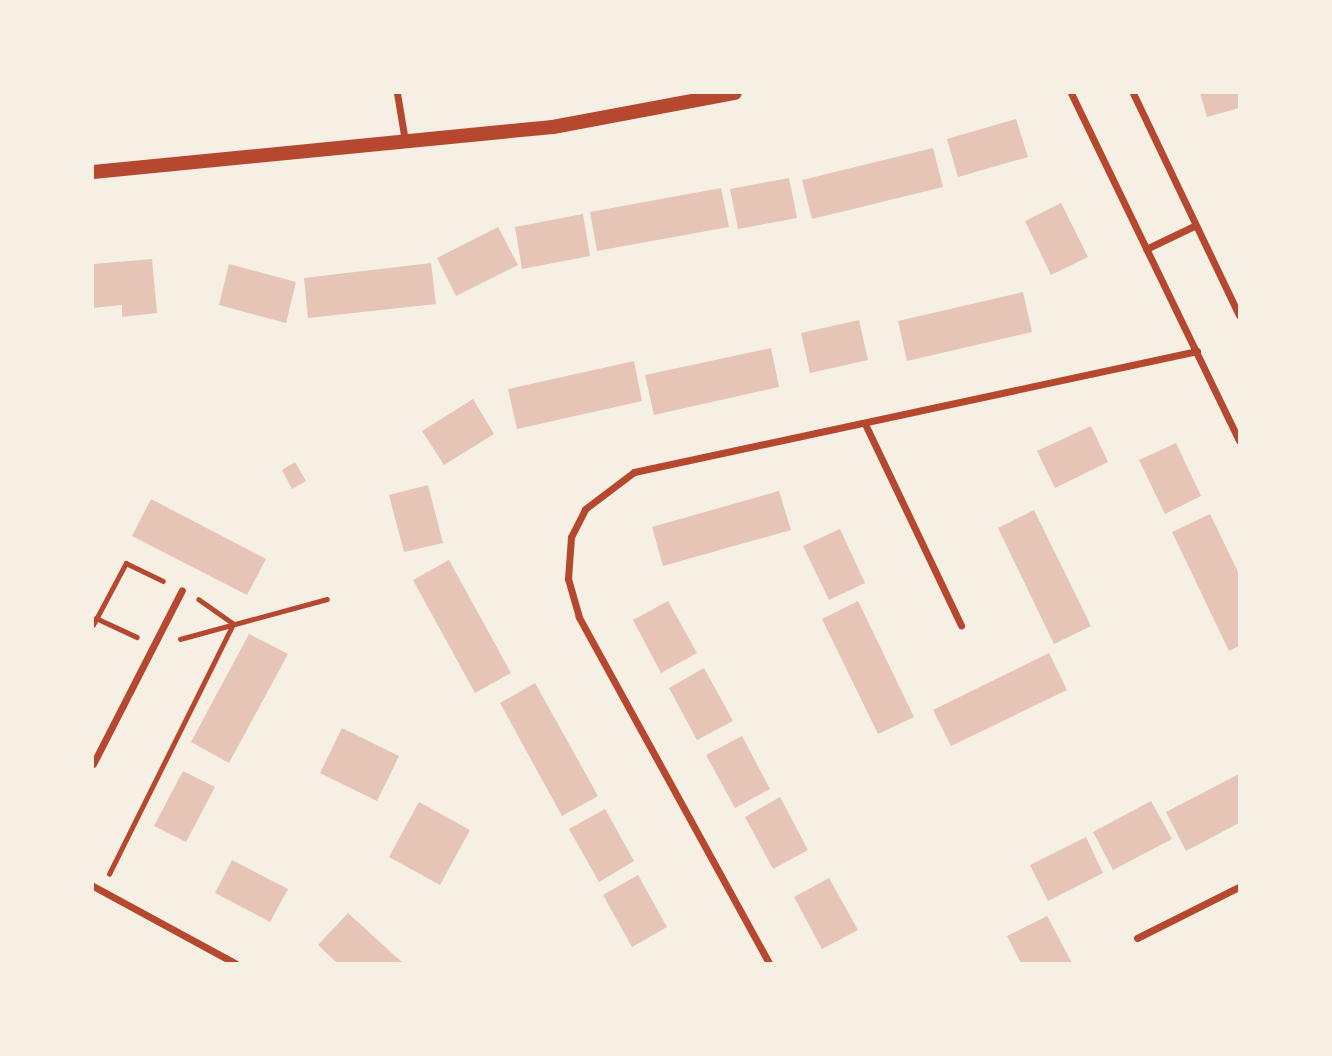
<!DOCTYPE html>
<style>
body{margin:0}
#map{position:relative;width:1332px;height:1056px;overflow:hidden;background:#f6efe4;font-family:"Titillium Web",sans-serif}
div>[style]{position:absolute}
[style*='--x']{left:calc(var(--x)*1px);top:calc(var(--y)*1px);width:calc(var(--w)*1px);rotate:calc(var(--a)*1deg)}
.building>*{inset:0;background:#e6c5b7}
.path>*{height:4.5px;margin:-2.25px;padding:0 2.25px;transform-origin:2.25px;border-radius:2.25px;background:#b5482f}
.minor>*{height:7px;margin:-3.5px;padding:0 3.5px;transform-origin:3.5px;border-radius:3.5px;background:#b5482f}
.secondary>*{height:14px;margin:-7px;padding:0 7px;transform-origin:7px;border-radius:7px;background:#b5482f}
span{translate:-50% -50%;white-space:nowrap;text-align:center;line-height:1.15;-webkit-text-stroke:7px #f6efe4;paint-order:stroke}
.frame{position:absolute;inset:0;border:94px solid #f6efe4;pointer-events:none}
</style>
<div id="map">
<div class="building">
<div style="clip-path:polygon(1200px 93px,1239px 93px,1239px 108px,1207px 117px)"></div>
<div style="clip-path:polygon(1016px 119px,1028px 157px,958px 177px,947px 139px)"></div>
<div style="clip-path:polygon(933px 148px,943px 187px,812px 219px,802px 180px)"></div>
<div style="clip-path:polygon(789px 178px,797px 218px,738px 229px,730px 189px)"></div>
<div style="clip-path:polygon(721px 188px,729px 227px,597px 251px,590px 212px)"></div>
<div style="clip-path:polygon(1061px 203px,1088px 257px,1051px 275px,1025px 221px)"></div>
<div style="clip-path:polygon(583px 214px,590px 256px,522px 269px,515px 227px)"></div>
<div style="clip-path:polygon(498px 227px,518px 265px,456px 296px,437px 258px)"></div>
<div style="clip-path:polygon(152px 259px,157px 313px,122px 317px,122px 305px,93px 308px,93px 264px)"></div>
<div style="clip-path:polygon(431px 263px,436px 304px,308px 318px,304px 278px)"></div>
<div style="clip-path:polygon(229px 264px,296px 282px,286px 323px,219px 305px)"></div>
<div style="clip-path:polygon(1023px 292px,1032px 332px,907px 361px,898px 321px)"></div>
<div style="clip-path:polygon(859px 320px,868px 360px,810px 373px,801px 333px)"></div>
<div style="clip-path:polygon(771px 348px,779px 387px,654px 415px,645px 375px)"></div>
<div style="clip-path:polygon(634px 361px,642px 401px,517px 429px,508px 389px)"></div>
<div style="clip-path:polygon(473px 399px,494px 434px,444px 465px,422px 431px)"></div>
<div style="clip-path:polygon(1091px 426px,1108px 462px,1055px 488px,1037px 451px)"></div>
<div style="clip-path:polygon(1176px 443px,1201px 496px,1165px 514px,1139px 460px)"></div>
<div style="clip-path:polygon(295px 462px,306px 481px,292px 489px,282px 470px)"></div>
<div style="clip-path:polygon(428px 485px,443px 543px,404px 552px,389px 495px)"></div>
<div style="clip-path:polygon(779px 491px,791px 530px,663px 566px,652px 527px)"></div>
<div style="clip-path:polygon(151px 499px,266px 559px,247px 595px,132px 536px)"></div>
<div style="clip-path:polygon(1034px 510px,1091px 626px,1054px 644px,998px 528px)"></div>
<div style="clip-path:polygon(1210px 514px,1239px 574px,1239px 646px,1229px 651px,1172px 532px)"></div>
<div style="clip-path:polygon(840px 529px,865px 583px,829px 600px,803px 546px)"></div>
<div style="clip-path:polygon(449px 560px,511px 673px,475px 693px,413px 580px)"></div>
<div style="clip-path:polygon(668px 601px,697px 653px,661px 673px,633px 620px)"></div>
<div style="clip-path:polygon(858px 601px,914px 717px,878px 734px,822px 619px)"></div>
<div style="clip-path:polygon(249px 634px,288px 654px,229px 763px,191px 742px)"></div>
<div style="clip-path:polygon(1049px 653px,1067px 690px,951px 746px,933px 710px)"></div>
<div style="clip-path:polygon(704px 668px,733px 721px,697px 740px,669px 688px)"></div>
<div style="clip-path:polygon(535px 683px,598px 796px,562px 816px,500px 703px)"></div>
<div style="clip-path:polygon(342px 728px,399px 756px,377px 801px,320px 773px)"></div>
<div style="clip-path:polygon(742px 736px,770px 789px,735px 808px,706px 755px)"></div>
<div style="clip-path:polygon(183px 771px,215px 787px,186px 842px,154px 826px)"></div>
<div style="clip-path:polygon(1239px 774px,1239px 823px,1186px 851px,1166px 812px)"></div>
<div style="clip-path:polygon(780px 797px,808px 850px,773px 869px,745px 817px)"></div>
<div style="clip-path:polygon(1151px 801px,1172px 839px,1113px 870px,1093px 832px)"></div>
<div style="clip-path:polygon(419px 802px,470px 830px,440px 885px,389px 857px)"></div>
<div style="clip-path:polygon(605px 809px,634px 861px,599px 882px,569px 829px)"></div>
<div style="clip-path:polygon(1086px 837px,1103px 873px,1048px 901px,1030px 865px)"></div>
<div style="clip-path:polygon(232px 860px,288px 889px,270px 922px,215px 893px)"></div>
<div style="clip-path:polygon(638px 875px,667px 927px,632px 947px,603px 895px)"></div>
<div style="clip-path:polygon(829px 878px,858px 930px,822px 949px,794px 897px)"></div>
<div style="clip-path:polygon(348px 913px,395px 956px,403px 963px,337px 963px,318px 945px)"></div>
<div style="clip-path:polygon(1047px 916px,1072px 963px,1021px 963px,1007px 936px)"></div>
</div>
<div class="path">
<div style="--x:96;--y:618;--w:45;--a:24.9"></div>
<div style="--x:93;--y:625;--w:70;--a:-62"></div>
<div style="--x:126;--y:563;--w:41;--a:25.9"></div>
<div style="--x:180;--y:639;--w:152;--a:-15.2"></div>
<div style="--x:109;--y:874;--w:279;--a:-63.6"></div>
<div style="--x:233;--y:624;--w:42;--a:-144.8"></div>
</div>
<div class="minor">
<div style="--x:397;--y:93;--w:49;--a:80.5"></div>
<div style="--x:1071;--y:93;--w:386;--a:64.2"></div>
<div style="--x:1133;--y:93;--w:246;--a:64.5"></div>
<div style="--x:1146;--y:249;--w:55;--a:-25.6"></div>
<div style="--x:866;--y:426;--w:221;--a:64.5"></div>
<div style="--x:93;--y:764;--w:195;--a:-62.9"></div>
<div style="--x:93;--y:886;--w:162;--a:28.5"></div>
<div style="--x:1137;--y:938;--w:114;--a:-26.6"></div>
<div style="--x:769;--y:963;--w:395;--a:-118.8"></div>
<div style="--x:579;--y:617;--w:40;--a:-106"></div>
<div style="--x:568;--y:579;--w:42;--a:-85.9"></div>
<div style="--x:571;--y:537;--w:31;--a:-63"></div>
<div style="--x:585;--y:509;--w:61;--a:-37.1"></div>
<div style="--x:634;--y:472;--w:576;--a:-12.13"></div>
</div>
<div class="secondary">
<div style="--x:93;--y:172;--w:462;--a:-5.6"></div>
<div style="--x:553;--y:127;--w:185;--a:-10.6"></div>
</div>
<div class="frame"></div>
</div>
